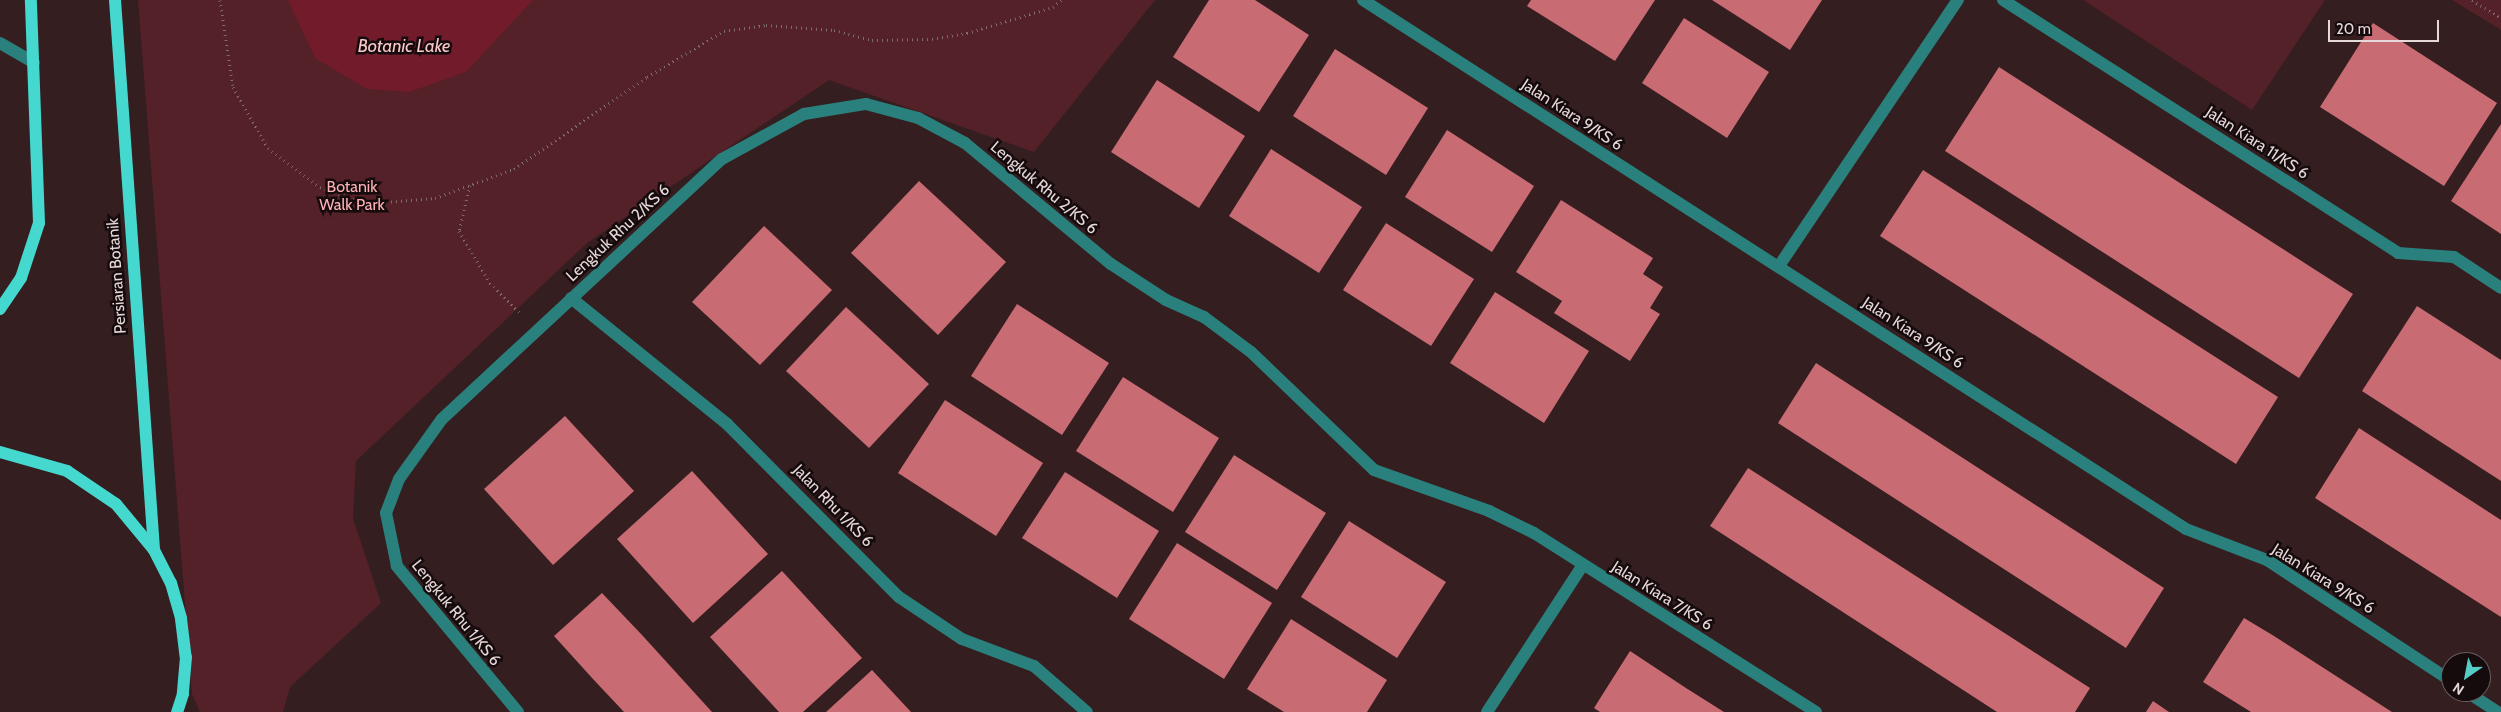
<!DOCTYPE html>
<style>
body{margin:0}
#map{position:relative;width:2501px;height:712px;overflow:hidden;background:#341e20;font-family:Cabin,sans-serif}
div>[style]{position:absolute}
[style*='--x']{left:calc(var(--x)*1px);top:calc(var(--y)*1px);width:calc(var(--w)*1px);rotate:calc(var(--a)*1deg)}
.green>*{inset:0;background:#532127}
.water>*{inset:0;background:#721b2b}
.building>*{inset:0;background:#c96b73}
.path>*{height:3px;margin-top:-1.5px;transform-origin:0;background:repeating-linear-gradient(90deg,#7e6b6c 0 1px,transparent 0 5px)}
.minor>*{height:12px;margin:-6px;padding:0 6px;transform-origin:6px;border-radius:6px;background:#2a807c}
.major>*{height:12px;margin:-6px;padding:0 6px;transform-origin:6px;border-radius:6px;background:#44d8cf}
span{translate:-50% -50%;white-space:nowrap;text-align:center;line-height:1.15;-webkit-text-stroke:5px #150b0c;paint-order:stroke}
.street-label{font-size:16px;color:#e6d7d8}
.park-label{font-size:16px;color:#feb1b6}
.water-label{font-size:18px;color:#fbc7c9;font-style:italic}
.north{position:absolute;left:2441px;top:652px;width:50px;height:50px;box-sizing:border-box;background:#150b0c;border:1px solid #695d5e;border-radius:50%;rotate:213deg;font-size:14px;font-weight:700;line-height:20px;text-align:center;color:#e6d7d8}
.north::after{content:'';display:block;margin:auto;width:18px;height:22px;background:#55cdc6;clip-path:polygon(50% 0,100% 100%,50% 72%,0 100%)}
.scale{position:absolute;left:2328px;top:20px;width:111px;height:22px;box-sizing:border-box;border:2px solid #e6d7d8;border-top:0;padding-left:6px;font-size:15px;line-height:18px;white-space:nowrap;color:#e6d7d8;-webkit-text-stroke:4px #150b0c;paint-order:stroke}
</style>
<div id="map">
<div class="green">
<div style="clip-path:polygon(138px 0,1155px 0,1034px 152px,829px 80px,587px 243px,356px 461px,353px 518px,381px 603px,290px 687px,283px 712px,200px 712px,192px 694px)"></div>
<div style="clip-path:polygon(2083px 0,2325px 0,2252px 110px)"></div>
<div style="clip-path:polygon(2452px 0,2501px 0,2501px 30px)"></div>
</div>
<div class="water">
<div style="clip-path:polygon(288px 0,533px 0,466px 72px,409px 92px,367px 89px,315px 58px)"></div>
</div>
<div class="building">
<div style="clip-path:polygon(1209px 0,1255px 0,1309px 35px,1259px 112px,1173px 57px)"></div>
<div style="clip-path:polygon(1531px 0,1655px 0,1615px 61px,1527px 6px)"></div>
<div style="clip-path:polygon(1712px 0,1822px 0,1790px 50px)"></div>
<div style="clip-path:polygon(1684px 18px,1769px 72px,1727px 138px,1642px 83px)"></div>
<div style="clip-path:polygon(2373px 23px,2497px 103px,2444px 186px,2320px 107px)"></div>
<div style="clip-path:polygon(1335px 49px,1428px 108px,1386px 175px,1293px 116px)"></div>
<div style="clip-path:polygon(1999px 67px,2353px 294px,2299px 378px,1945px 151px)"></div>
<div style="clip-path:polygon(1157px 80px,1245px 136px,1199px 208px,1111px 152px)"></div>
<div style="clip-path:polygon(2501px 124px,2501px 234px,2451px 201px)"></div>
<div style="clip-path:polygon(1447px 130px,1534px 186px,1492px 252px,1405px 197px)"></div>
<div style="clip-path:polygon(1271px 149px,1362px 207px,1319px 273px,1229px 216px)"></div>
<div style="clip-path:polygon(1923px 170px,2278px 397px,2236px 464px,1880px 236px)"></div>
<div style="clip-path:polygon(919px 181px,1006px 262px,938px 335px,851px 253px)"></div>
<div style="clip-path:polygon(1561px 200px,1653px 258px,1643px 274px,1663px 287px,1650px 308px,1660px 314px,1630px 361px,1554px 313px,1562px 301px,1516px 272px)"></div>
<div style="clip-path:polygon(1386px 223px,1474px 279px,1431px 346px,1343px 290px)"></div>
<div style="clip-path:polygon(764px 226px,832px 290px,760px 365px,692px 302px)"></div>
<div style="clip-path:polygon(1495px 292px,1589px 351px,1544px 423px,1450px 363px)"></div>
<div style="clip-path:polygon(1017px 304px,1109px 363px,1062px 435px,971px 376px)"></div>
<div style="clip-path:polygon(2417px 306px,2501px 360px,2501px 481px,2362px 391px)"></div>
<div style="clip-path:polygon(846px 307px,929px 384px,869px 448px,786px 371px)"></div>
<div style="clip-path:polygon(1816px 363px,2164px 588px,2126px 648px,1778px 423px)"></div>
<div style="clip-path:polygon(1123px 377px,1219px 438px,1173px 512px,1076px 451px)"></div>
<div style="clip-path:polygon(945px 400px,1043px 463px,996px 536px,898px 473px)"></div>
<div style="clip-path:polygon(565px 416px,634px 491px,553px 565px,484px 489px)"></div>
<div style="clip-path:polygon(2359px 428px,2501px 520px,2501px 617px,2315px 498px)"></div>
<div style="clip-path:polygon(1234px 455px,1326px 513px,1277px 590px,1185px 532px)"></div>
<div style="clip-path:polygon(1748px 468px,2090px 688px,2075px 712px,1997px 712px,1710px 526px)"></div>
<div style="clip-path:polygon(692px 471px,768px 554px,693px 623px,617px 539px)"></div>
<div style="clip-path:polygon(1065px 472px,1159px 531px,1117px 598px,1022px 538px)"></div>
<div style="clip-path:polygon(1349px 521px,1446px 582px,1397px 658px,1301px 597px)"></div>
<div style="clip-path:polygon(1177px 543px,1272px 603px,1224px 679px,1129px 619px)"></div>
<div style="clip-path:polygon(782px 571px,862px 658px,803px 712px,779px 712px,710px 637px)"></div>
<div style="clip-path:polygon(602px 593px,642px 635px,712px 712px,624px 712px,593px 679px,554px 636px)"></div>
<div style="clip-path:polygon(2244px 618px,2274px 636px,2392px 712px,2251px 712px,2203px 682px)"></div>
<div style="clip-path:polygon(1291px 619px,1387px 680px,1367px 712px,1284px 712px,1247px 689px)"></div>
<div style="clip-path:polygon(1630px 651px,1686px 688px,1724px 712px,1600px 712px,1594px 708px)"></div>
<div style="clip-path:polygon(872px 670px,911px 712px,826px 712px)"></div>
<div style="clip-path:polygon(2153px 701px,2169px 712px,2146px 712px)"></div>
</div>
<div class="path">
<div style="--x:220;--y:0;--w:88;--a:81.5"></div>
<div style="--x:233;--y:87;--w:70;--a:60.2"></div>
<div style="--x:268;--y:148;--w:65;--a:36.9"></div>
<div style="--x:320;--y:187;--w:38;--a:20"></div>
<div style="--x:356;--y:200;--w:30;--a:4"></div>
<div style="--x:386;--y:202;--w:49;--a:-4.7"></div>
<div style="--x:435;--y:198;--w:84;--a:-20.2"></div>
<div style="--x:514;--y:169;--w:162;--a:-34.7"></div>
<div style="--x:647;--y:77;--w:90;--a:-30.9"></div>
<div style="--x:724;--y:31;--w:42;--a:-8.1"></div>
<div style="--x:766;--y:25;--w:68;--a:4.2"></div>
<div style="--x:834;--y:30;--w:39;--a:15"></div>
<div style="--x:872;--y:40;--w:60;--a:-1"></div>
<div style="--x:932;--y:39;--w:36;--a:-10"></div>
<div style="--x:967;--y:33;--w:90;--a:-16.8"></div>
<div style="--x:1053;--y:7;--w:11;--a:-41"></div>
<div style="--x:2472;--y:0;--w:34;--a:32"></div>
<div style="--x:470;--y:185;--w:47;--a:103.4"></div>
<div style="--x:459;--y:231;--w:61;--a:59.2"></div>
<div style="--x:490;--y:283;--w:41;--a:45"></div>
</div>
<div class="minor">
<div style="--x:1363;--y:0;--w:978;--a:32.73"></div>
<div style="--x:2186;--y:529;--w:87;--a:20.9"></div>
<div style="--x:2267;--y:560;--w:220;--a:33.3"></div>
<div style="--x:2003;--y:0;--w:469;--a:32.6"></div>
<div style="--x:2398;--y:253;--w:56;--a:4.1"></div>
<div style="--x:2454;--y:257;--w:56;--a:33.4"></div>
<div style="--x:0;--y:43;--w:39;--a:30"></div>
<div style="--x:1779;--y:266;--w:321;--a:-56.1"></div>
<div style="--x:571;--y:298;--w:201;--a:38.9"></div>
<div style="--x:727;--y:424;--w:244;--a:45.2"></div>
<div style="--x:899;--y:597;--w:76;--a:33.7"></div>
<div style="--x:962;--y:639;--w:77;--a:20.6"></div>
<div style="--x:1034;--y:666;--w:70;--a:41"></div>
<div style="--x:2467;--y:692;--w:37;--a:33"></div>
<div style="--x:518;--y:712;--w:190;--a:-129.7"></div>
<div style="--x:397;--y:566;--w:54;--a:-101.7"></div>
<div style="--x:386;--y:513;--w:36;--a:-69"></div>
<div style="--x:399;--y:479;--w:74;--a:-54.4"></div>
<div style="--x:442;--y:419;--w:382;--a:-42.9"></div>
<div style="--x:722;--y:159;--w:94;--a:-28.8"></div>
<div style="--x:804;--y:114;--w:63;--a:-9.2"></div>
<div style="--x:866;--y:104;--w:54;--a:15.1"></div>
<div style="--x:918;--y:118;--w:53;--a:28"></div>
<div style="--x:965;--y:143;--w:190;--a:39.7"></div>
<div style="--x:1111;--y:264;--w:66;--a:33.2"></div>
<div style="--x:1166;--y:300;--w:42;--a:24.1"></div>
<div style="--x:1204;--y:317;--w:59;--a:36.7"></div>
<div style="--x:1251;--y:352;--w:170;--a:43.8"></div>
<div style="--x:1374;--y:470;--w:122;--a:19.6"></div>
<div style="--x:1489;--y:511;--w:50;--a:26.1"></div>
<div style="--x:1534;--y:533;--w:334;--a:32.4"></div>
<div style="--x:1487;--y:712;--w:174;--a:-56.9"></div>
</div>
<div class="major">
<div style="--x:115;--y:0;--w:551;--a:85.94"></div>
<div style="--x:0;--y:309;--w:37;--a:-56"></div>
<div style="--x:21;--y:278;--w:58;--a:-71.9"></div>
<div style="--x:39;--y:223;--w:223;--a:-92.1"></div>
<div style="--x:0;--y:452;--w:70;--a:15.8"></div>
<div style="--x:67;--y:471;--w:59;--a:34"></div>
<div style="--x:116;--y:504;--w:60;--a:50.4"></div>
<div style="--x:154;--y:550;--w:37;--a:63"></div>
<div style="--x:171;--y:583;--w:37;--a:74"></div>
<div style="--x:181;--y:619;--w:38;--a:83"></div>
<div style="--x:186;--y:657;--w:37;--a:95"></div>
<div style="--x:183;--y:694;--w:19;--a:108"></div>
</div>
<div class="street-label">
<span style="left:1572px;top:115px;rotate:33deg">Jalan Kiara 9/KS 6</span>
<span style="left:2257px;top:143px;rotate:33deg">Jalan Kiara 11/KS 6</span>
<span style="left:1044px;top:188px;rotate:40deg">Lengkuk Rhu 2/KS 6</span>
<span style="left:618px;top:233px;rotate:-43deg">Lengkuk Rhu 2/KS 6</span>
<span style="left:117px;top:276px;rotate:-94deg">Persiaran Botanik</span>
<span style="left:1913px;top:333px;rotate:33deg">Jalan Kiara 9/KS 6</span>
<span style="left:833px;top:506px;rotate:46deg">Jalan Rhu 1/KS 6</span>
<span style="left:2323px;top:579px;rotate:32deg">Jalan Kiara 9/KS 6</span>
<span style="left:1662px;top:596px;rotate:32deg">Jalan Kiara 7/KS 6</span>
<span style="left:456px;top:613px;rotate:51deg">Lengkuk Rhu 1/KS 6</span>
</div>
<div class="park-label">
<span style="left:352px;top:196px">Botanik<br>Walk Park</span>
</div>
<div class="water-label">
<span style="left:404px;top:46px">Botanic Lake</span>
</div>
<div class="north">N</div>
<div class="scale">20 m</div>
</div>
